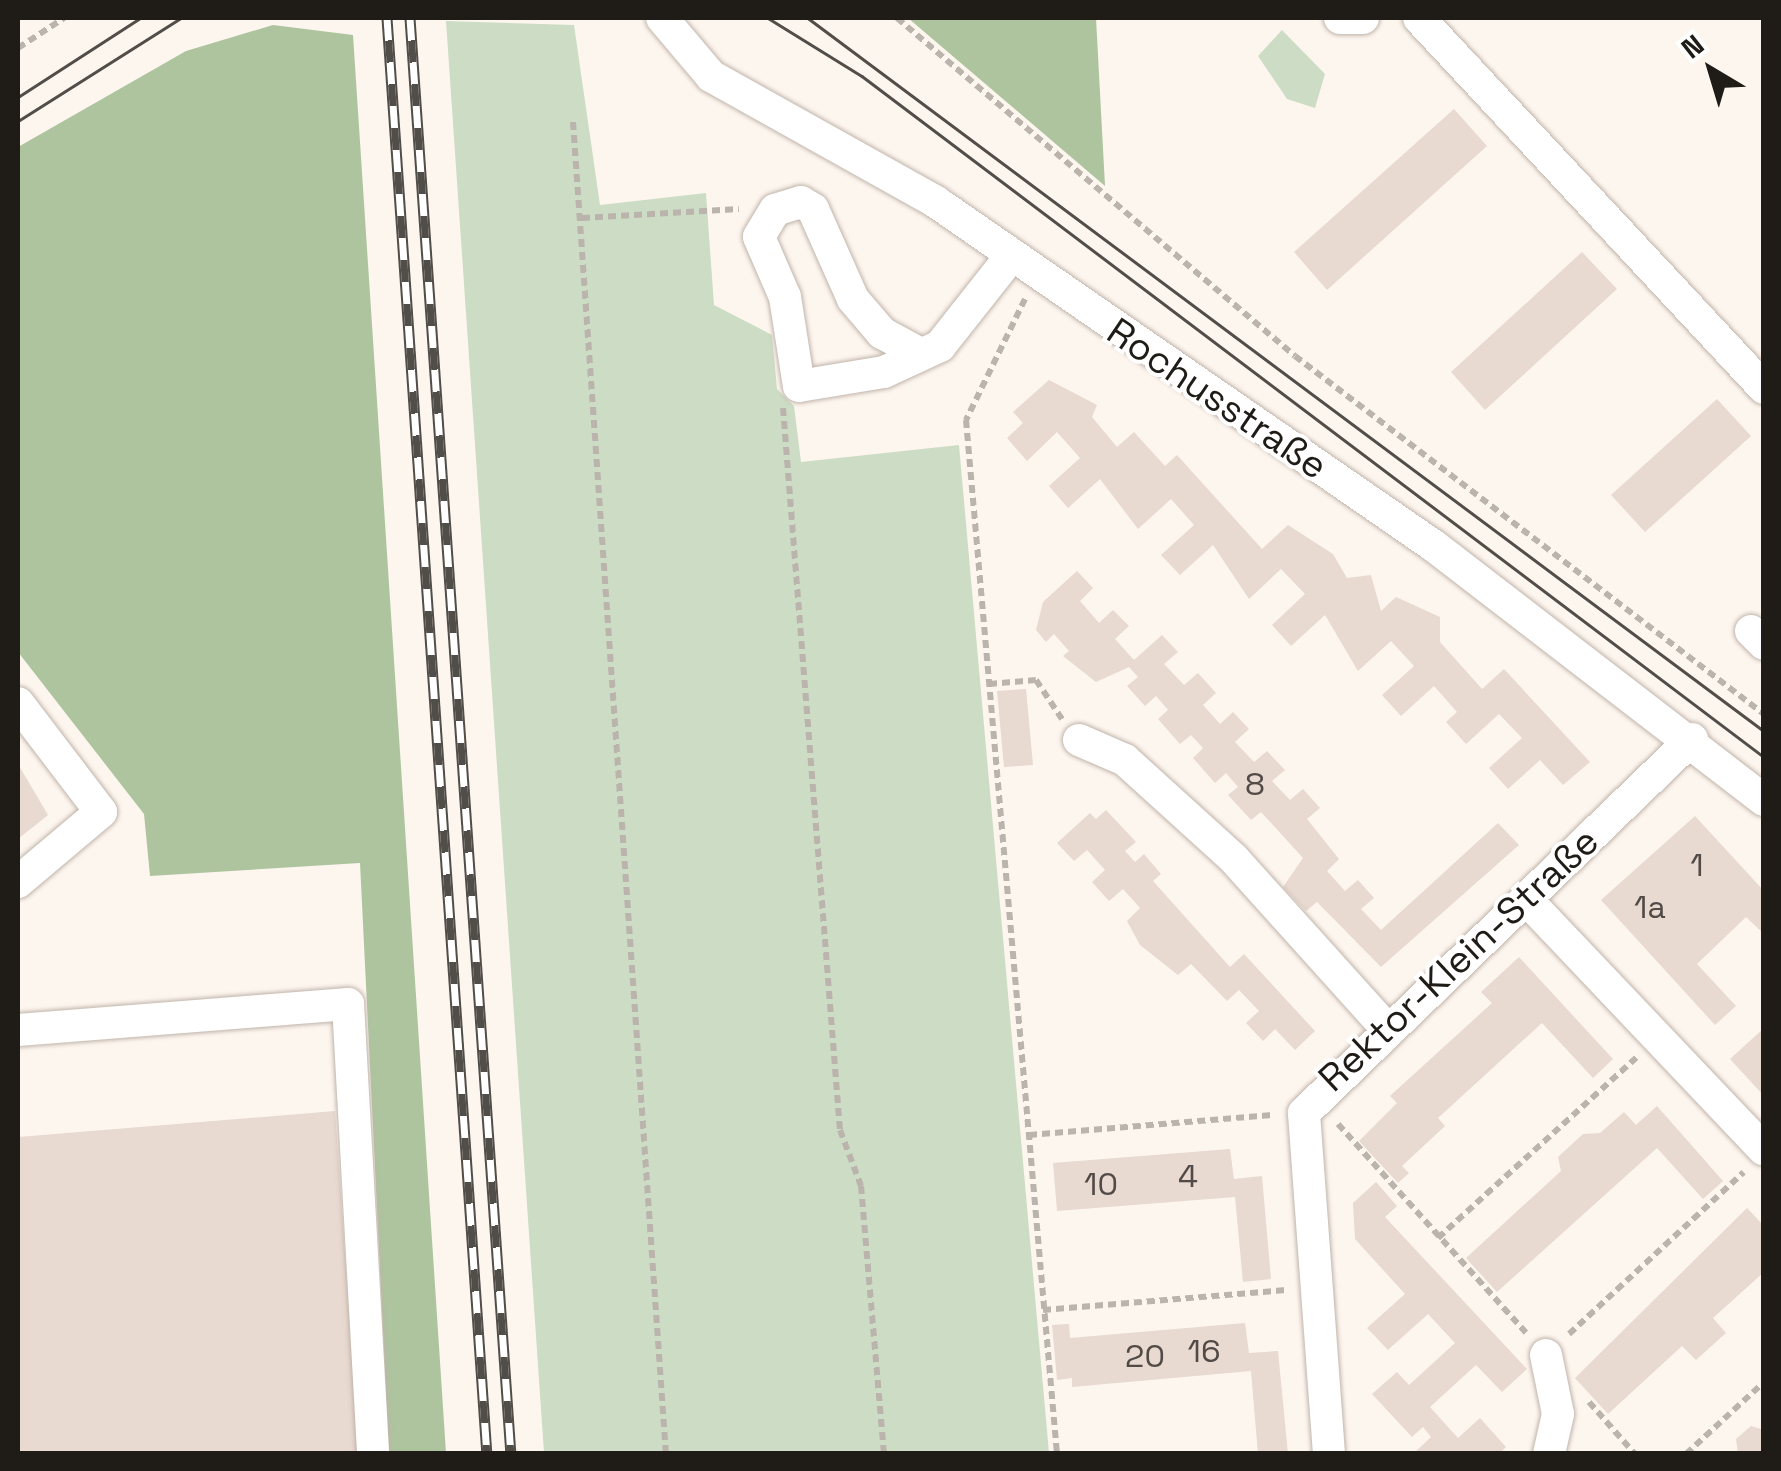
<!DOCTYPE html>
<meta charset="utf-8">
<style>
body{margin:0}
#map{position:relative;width:1781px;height:1471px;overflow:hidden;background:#fdf6ef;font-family:"Space Grotesk",sans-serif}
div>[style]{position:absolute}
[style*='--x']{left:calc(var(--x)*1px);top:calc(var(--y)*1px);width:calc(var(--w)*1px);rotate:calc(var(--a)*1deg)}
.green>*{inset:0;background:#cddcc4}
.forest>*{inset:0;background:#aec49f}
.building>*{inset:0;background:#e8d9d1}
.path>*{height:6px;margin-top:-3px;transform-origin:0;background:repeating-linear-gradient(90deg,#bab4ad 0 8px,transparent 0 13px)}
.roads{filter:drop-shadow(0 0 2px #c0b4aa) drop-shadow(0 0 2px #c0b4aa)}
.minor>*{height:32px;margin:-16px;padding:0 16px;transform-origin:16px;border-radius:16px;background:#fff}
.tram>*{height:2.5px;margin:-1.25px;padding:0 1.25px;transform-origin:1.25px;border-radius:1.25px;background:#514d48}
.rail>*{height:11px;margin-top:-5.5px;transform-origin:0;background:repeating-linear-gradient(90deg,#fff 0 22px,#514d48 0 44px);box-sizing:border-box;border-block:2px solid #514d48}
span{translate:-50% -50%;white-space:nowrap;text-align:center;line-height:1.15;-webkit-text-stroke:8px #fff;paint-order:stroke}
.number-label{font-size:32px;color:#514a46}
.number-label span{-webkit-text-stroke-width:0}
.street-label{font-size:38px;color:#1f1b17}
.frame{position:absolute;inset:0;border:20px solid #1f1b17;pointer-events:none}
.north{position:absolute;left:1661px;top:20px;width:100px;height:100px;-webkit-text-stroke:8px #fff;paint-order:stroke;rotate:322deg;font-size:28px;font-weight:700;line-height:40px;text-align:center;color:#1f1b17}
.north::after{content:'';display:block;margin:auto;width:35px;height:45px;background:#1f1b17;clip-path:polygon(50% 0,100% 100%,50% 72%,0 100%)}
</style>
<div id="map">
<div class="green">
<div style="clip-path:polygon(446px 21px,574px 25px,600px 205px,706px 193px,714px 305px,772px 335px,777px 389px,794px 406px,801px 462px,959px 445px,1049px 1453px,544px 1453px)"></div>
<div style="clip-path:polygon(1282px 30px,1325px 74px,1315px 108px,1287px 99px,1258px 56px)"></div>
</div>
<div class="forest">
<div style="clip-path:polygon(908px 18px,1096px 18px,1105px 186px)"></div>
<div style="clip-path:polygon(273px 25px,353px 35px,446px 1453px,389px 1453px,360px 863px,150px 876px,144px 814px,18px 652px,18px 147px,186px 51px)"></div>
</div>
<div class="building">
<div style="clip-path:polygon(1454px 109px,1487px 146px,1327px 290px,1294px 252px)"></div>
<div style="clip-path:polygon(1582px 252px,1617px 289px,1485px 410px,1451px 372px)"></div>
<div style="clip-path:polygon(1049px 380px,1097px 405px,1092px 417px,1117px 447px,1134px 432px,1165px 466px,1177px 455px,1262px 549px,1288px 525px,1333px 554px,1347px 578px,1371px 575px,1381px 611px,1396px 597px,1440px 617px,1440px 642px,1482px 689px,1504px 669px,1590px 762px,1563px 785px,1540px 760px,1508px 789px,1489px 768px,1522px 738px,1499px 714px,1466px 744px,1446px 722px,1457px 712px,1434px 686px,1401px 716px,1382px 695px,1414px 666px,1391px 641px,1358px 671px,1325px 615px,1291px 646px,1272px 625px,1305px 594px,1281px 569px,1249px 599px,1213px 545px,1180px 575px,1161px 555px,1194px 525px,1171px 499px,1138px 529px,1100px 479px,1068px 508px,1049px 486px,1080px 458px,1057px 432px,1027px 461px,1007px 438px,1023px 423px,1013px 412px)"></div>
<div style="clip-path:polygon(1717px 399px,1751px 436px,1645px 532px,1611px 495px)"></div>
<div style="clip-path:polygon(1077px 571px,1093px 588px,1080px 601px,1099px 623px,1113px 610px,1129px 626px,1115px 639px,1134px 660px,1162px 635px,1178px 652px,1164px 664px,1184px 685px,1198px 673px,1216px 693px,1203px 705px,1220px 724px,1233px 712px,1249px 729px,1235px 742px,1254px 762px,1267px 751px,1285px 770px,1272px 781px,1290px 800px,1303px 789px,1320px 808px,1307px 819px,1339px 859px,1327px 871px,1345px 891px,1358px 880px,1374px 898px,1361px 909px,1381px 930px,1498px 823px,1519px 845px,1381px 967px,1317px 902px,1306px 911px,1283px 887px,1303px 858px,1261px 812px,1251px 820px,1228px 795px,1238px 787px,1226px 773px,1215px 783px,1193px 758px,1203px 748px,1191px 735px,1180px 744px,1158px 719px,1168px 710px,1156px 696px,1145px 706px,1127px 686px,1138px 677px,1129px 667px,1096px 682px,1063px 656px,1069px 651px,1054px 634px,1046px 642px,1036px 630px,1043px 602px)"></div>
<div style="clip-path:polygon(1026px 689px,1033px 765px,1004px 767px,997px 691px)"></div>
<div style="clip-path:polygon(18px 764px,48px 815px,18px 839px)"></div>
<div style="clip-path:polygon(1106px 810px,1136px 842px,1125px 851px,1135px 862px,1144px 854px,1161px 874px,1153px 881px,1230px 967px,1244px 954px,1315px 1031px,1295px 1050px,1275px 1029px,1263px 1041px,1246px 1023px,1259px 1011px,1239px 990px,1227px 1001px,1191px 964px,1178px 975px,1140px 945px,1127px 921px,1140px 908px,1123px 889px,1109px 901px,1092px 882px,1105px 870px,1087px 850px,1074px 861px,1057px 843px,1090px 813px,1096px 819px)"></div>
<div style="clip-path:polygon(1695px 816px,1764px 891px,1764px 934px,1746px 917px,1697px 964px,1736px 1006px,1715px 1025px,1601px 900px)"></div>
<div style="clip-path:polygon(1519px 957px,1613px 1059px,1593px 1078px,1542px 1023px,1438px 1118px,1445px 1126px,1402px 1166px,1409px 1173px,1398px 1183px,1359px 1141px,1397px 1103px,1390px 1096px,1492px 1003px,1481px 992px)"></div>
<div style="clip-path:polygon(1764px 1028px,1764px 1096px,1730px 1059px)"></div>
<div style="clip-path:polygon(1657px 1106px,1723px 1181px,1703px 1199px,1657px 1148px,1497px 1292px,1466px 1258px,1561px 1171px,1558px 1157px,1583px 1134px,1600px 1133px,1624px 1112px,1636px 1125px)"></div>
<div style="clip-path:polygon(335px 1111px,359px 1454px,18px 1454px,18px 1137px)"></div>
<div style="clip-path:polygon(1230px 1149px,1234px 1179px,1262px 1176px,1271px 1279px,1243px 1282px,1235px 1197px,1057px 1211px,1053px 1163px)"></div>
<div style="clip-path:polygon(1376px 1182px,1397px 1206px,1385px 1217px,1527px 1369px,1502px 1392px,1476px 1365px,1430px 1407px,1458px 1438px,1480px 1418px,1506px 1447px,1499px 1454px,1413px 1454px,1431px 1437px,1423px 1427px,1412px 1437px,1372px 1394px,1397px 1372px,1409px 1385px,1455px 1343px,1428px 1314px,1388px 1350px,1367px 1328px,1405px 1294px,1355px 1239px,1353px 1203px)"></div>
<div style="clip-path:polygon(1747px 1208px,1764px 1226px,1764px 1272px,1713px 1318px,1726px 1333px,1696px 1360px,1682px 1346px,1608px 1414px,1575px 1378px)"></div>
<div style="clip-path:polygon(1245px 1323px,1249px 1353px,1278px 1351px,1288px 1454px,1258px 1454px,1251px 1371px,1072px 1387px,1072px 1378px,1057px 1380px,1052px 1325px,1069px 1324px,1070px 1338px)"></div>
<div style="clip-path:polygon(1751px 1426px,1764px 1430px,1764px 1454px,1738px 1454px,1736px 1439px)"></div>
</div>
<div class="path">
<div style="--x:897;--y:18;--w:522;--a:40.34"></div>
<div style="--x:1295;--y:356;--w:590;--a:37.36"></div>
<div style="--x:18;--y:48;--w:55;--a:-33.1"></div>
<div style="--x:573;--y:122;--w:1335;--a:86.01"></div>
<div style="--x:582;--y:218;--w:157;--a:-3.3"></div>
<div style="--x:1025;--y:299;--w:135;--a:116"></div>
<div style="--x:966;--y:420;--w:1038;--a:84.97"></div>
<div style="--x:783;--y:408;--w:724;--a:85.49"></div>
<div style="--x:840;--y:1130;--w:60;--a:69.4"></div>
<div style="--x:861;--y:1186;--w:269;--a:85.1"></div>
<div style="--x:989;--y:684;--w:47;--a:-4.9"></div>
<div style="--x:1036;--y:680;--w:47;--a:56.3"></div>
<div style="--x:1338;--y:1124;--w:283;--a:48"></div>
<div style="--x:1029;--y:1135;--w:244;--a:-4.7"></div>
<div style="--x:1438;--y:1238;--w:269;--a:-42.3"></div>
<div style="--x:1043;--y:1310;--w:244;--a:-4.7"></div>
<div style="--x:1569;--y:1334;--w:238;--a:-42.8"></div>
<div style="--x:1589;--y:1402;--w:69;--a:48.5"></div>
<div style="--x:1686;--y:1454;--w:106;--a:-42.7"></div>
</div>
<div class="roads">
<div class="minor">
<div style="--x:662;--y:18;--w:76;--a:49.8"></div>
<div style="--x:711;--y:76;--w:258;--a:29.2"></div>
<div style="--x:936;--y:202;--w:605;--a:34.64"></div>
<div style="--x:1434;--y:546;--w:416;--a:37.6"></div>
<div style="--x:1340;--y:18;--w:23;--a:0"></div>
<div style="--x:1419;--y:18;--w:506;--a:47"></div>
<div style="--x:919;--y:353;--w:42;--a:-151.6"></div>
<div style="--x:882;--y:333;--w:45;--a:-130.5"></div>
<div style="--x:853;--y:299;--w:98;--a:-114"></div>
<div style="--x:813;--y:209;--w:14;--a:-150"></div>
<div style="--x:801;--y:202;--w:27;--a:163"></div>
<div style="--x:775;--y:210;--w:31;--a:121"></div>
<div style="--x:759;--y:237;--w:65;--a:66.6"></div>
<div style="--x:785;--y:297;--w:90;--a:81.1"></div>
<div style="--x:799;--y:386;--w:86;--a:-9.4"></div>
<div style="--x:884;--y:372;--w:62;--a:-24.9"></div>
<div style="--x:940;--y:346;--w:115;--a:-51.7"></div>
<div style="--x:1751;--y:631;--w:18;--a:45"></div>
<div style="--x:18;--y:703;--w:137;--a:52.7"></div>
<div style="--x:101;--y:812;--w:109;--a:139.9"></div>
<div style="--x:1079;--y:740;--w:50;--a:23.5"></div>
<div style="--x:1125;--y:760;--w:147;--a:42.2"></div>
<div style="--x:1234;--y:859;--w:227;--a:48"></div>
<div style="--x:1527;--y:900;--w:344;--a:46.5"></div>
<div style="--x:18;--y:1030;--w:331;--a:-4.5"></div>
<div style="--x:348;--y:1004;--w:451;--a:86.8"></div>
<div style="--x:1546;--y:1355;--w:60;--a:78.5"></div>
<div style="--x:1558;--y:1414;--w:41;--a:102.7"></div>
<div style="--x:1329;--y:1454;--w:342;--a:-94.2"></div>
<div style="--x:1304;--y:1113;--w:539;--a:-43.95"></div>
</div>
</div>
<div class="tram">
<div style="--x:768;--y:18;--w:110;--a:31.7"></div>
<div style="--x:862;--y:76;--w:1130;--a:37.05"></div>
<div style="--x:808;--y:18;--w:1193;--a:36.72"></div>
<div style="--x:18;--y:97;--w:145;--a:-32.9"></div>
<div style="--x:18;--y:121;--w:193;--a:-32.3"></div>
</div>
<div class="rail">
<div style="--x:387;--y:18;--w:1439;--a:86.02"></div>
<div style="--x:410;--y:18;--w:1440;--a:85.98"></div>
</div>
<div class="number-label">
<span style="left:1255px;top:784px">8</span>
<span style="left:1697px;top:865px">1</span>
<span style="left:1650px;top:907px">1a</span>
<span style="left:1188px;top:1176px">4</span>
<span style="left:1101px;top:1184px">10</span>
<span style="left:1204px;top:1351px">16</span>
<span style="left:1145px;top:1356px">20</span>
</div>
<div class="street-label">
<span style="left:1217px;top:399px;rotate:34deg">Rochusstraße</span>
<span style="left:1459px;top:960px;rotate:-43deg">Rektor-Klein-Straße</span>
</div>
<div class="frame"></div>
<div class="north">N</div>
</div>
